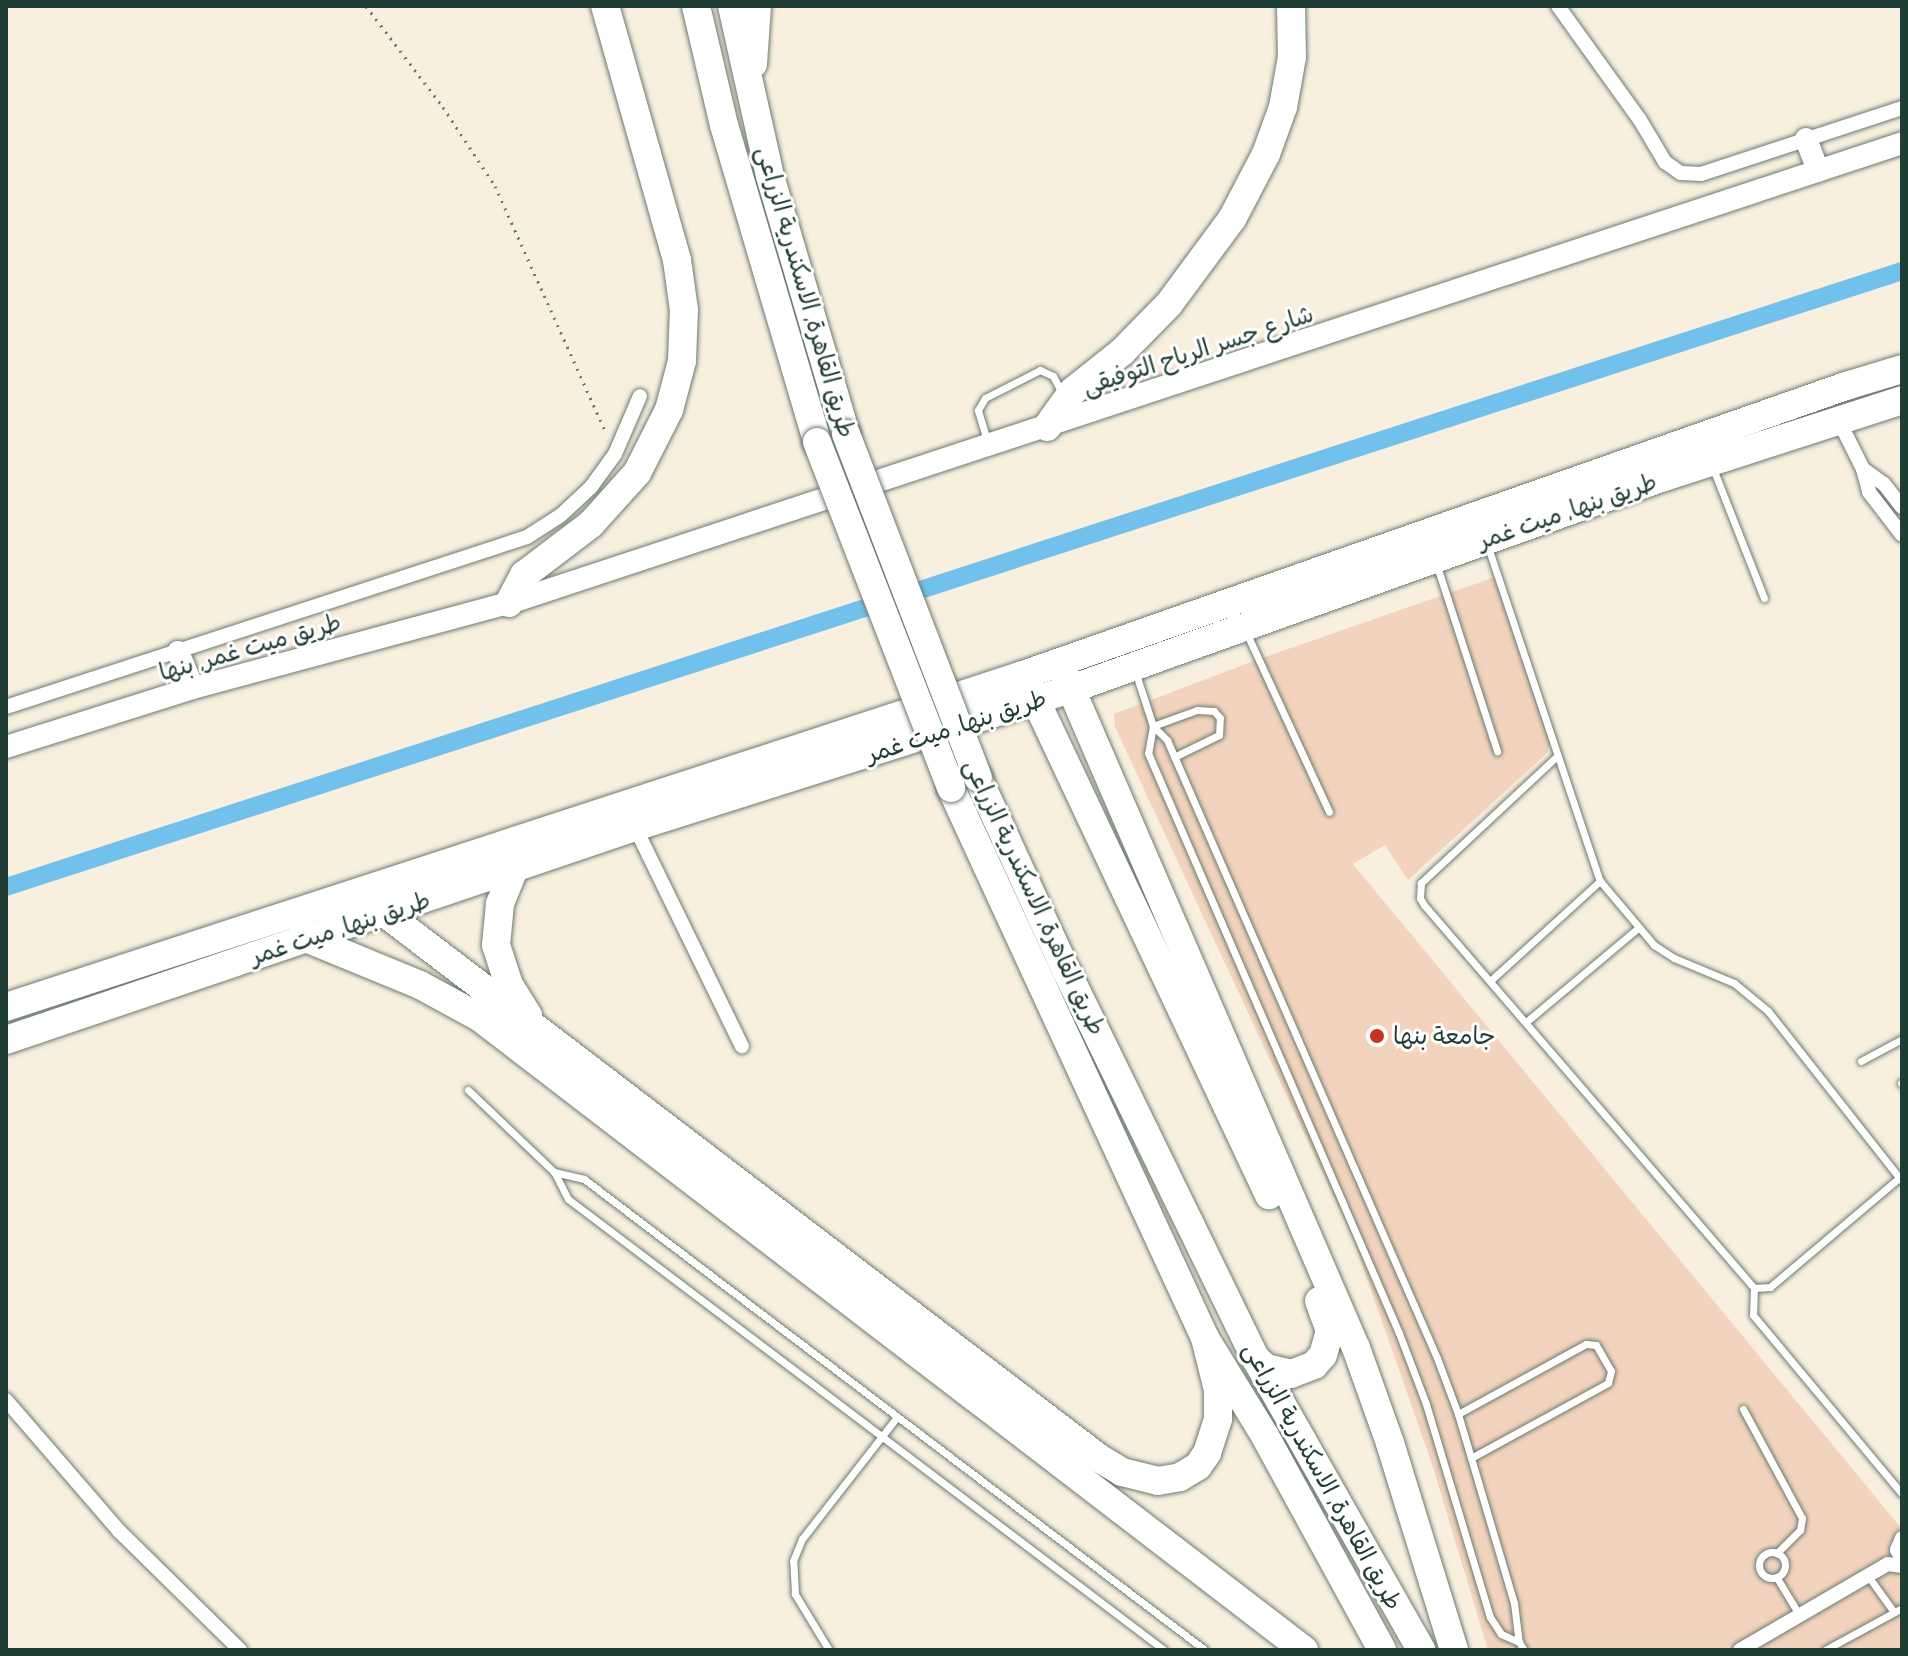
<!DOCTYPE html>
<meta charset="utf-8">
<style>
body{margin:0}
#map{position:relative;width:1908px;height:1656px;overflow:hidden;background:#f8efdf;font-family:"Patrick Hand","Playpen Sans Arabic",sans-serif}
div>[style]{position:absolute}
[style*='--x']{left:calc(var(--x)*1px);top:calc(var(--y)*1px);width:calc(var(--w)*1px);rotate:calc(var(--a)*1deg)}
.built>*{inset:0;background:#f2d4be}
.canal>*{height:18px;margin:-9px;padding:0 9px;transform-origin:9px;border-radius:9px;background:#72c1ed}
.path>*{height:3px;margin-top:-1.5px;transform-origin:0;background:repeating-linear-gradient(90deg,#6b7b70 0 2px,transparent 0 8px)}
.roads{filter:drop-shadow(0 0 2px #6b7b70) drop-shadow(0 0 2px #6b7b70)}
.lane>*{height:7px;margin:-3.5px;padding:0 3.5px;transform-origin:3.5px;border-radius:3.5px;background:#fff}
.lane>.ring{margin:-3.5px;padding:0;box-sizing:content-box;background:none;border:7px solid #fff;border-radius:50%}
.street>*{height:14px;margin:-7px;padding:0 7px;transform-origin:7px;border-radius:7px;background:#fff}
.secondary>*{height:22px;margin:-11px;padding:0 11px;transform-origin:11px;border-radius:11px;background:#fff}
.highway>*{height:28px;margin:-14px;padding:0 14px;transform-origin:14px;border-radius:14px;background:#fff}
.bridges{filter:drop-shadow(0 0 2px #6b7b70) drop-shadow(0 0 2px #6b7b70)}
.highway-bridge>*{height:28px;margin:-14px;padding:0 14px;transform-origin:14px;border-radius:14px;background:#fff}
.dots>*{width:22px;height:22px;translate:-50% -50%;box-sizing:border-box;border:4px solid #fff;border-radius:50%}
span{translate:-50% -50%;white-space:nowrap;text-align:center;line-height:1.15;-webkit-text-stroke:6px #fff;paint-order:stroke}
.street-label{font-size:24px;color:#1f3d34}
.poi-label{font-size:24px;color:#1f3d34}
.left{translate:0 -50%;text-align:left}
.frame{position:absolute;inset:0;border:8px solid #1f3d34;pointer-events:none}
</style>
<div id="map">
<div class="built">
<div style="clip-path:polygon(1498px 576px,1551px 741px,1547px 753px,1408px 880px,1385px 845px,1353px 864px,1902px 1529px,1902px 1534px,1888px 1544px,1902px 1567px,1902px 1650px,1488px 1650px,1432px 1464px,1352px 1236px,1115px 727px,1114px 714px,1259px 659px)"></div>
</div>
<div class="canal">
<div style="--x:6;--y:887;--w:1994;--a:-18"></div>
</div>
<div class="path">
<div style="--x:366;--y:6;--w:127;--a:52.7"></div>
<div style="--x:443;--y:107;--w:95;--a:56.6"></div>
<div style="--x:495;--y:186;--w:271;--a:65.8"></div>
</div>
<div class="roads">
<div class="lane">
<div style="--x:987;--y:440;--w:31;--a:-107"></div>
<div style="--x:978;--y:410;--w:14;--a:-60"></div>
<div style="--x:985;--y:398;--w:62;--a:-27"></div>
<div style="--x:1040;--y:370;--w:14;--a:25"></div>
<div style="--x:1053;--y:376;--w:21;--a:62"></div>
<div style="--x:1712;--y:466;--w:142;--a:68.5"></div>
<div style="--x:1488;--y:547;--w:352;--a:71.5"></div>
<div style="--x:1600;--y:881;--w:84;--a:49.8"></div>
<div style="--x:1654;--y:945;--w:24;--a:33"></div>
<div style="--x:1674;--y:958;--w:65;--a:22.6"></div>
<div style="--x:1734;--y:983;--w:44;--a:39.5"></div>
<div style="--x:1768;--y:1011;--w:215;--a:51.8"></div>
<div style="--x:1436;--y:563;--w:198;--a:72"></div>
<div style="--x:1246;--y:632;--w:198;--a:65.2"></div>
<div style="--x:1135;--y:671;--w:58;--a:71.9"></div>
<div style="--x:1153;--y:726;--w:20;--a:45"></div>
<div style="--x:1167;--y:740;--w:674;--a:66.4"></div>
<div style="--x:1437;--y:1358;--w:60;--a:69.4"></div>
<div style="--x:1458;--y:1414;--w:197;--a:73.5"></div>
<div style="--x:1514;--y:1603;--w:39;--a:83"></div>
<div style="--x:1519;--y:1642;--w:9;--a:58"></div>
<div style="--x:1174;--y:757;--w:50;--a:-26.1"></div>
<div style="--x:1219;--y:735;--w:17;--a:-87"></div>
<div style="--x:1220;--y:718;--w:9;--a:-131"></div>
<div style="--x:1214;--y:711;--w:17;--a:-177"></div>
<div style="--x:1197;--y:710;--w:47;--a:160"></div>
<div style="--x:1153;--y:726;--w:27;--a:100"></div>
<div style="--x:1148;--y:753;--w:632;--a:66.6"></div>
<div style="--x:1399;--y:1333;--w:76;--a:69.2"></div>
<div style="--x:1426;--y:1404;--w:222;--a:73.3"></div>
<div style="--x:1490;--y:1617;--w:20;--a:57"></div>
<div style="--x:1501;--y:1634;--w:20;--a:24"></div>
<div style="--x:1556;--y:757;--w:185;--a:137"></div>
<div style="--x:1421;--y:883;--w:15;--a:94"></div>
<div style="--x:1420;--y:898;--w:8;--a:60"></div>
<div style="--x:1424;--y:905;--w:506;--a:49.25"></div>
<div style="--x:1754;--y:1288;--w:16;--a:-4"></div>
<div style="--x:1770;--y:1287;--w:169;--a:-40.2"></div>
<div style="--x:1490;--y:981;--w:149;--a:-42.3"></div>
<div style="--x:1526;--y:1022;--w:146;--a:-40"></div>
<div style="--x:1861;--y:1061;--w:47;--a:-28.2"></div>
<div style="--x:1901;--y:1083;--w:1;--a:45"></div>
<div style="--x:468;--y:1090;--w:119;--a:43.6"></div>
<div style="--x:1754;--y:1288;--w:27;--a:92"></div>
<div style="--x:1753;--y:1315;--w:233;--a:50.2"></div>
<div style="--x:1743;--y:1409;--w:124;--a:61.6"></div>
<div style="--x:1802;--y:1518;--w:12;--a:99"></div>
<div style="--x:1800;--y:1530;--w:33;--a:135"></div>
<div style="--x:1458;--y:1414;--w:146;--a:-28.7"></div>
<div style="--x:1586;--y:1344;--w:10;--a:6"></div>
<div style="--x:1596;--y:1345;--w:30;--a:60"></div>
<div style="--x:1611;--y:1371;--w:12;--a:104"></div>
<div style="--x:1608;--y:1383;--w:156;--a:151.3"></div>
<div class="ring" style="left:1759px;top:1552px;width:19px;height:19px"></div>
<div style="--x:1868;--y:1576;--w:44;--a:54.2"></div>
<div style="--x:1777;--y:1578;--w:44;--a:58.8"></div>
<div style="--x:829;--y:1650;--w:66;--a:-121.3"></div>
<div style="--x:795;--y:1594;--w:33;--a:-93"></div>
<div style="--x:793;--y:1561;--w:24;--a:-68"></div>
<div style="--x:802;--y:1539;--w:155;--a:-52.1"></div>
<div style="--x:1164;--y:1650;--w:747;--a:-142.88"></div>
<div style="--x:568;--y:1199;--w:30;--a:-117"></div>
<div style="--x:554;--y:1172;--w:31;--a:13"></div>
<div style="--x:584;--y:1179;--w:779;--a:37.18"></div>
<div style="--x:1825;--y:1650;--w:88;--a:-28.6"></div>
</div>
<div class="street">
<div style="--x:1558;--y:6;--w:140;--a:54.3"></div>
<div style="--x:1640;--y:120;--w:49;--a:59.2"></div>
<div style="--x:1665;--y:162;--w:19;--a:35"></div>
<div style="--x:1681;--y:173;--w:20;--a:3"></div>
<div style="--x:1701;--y:174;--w:212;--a:-18.2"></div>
<div style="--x:1839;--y:421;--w:54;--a:63.4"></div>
<div style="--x:1863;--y:469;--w:24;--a:75"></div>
<div style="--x:1869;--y:492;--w:54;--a:52.5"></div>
<div style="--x:1863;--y:469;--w:26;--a:36"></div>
<div style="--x:1884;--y:484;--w:29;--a:52"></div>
<div style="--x:6;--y:707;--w:548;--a:-18.07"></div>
<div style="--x:527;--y:537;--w:40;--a:-32.9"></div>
<div style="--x:561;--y:515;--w:41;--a:-43"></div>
<div style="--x:591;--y:487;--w:41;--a:-54"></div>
<div style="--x:615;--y:454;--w:63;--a:-66.7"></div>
<div style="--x:635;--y:827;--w:244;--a:64"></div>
<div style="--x:6;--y:1400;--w:173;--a:49.2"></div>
<div style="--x:119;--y:1531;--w:170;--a:44.5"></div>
<div style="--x:1902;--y:1538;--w:13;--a:113"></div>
<div style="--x:1897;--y:1550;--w:10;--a:61"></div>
<div style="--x:1740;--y:1650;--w:171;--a:-30.2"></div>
<div style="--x:1888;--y:1564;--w:14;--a:8"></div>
</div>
<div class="secondary">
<div style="--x:1806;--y:139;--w:34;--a:69"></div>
<div style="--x:178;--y:652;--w:39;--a:67"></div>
<div style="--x:6;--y:747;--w:196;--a:-17.5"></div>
<div style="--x:193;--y:688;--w:327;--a:-15.1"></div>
<div style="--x:509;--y:603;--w:1467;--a:-18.27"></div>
</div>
<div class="highway">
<div style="--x:696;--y:6;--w:122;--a:76.8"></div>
<div style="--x:724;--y:125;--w:330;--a:73.6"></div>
<div style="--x:732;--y:6;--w:174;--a:77.4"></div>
<div style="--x:770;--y:176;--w:269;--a:73.6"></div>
<div style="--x:753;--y:64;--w:58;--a:-86.1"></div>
<div style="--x:1047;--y:427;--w:44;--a:-54.2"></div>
<div style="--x:1073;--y:391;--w:63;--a:-38.5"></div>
<div style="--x:1122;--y:352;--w:67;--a:-45.6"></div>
<div style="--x:1169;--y:304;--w:106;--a:-53.5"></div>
<div style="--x:1232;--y:219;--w:73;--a:-62.4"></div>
<div style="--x:1266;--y:154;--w:50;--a:-70.1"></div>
<div style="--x:1283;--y:107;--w:51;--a:-79.8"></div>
<div style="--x:1292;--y:57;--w:51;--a:-91.1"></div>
<div style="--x:509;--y:603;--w:32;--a:-62"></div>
<div style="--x:524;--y:575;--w:84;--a:-37.3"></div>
<div style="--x:591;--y:524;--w:69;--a:-48"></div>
<div style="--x:637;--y:473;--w:71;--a:-63.1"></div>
<div style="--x:669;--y:410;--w:51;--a:-75.1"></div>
<div style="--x:682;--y:361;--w:51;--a:-87.8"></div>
<div style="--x:684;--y:310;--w:50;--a:-98"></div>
<div style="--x:677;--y:260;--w:264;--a:-105.8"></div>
<div style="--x:1065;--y:675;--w:733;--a:66.62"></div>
<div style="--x:1356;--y:1348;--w:101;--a:70.3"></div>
<div style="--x:1390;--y:1443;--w:217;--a:72.8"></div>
<div style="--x:1029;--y:686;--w:563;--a:64.76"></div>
<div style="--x:978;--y:778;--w:213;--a:65.4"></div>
<div style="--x:1067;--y:972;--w:431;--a:64"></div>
<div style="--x:1256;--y:1359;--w:335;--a:60.4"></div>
<div style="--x:951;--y:788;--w:606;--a:65.21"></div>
<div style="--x:1205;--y:1338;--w:115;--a:58.5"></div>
<div style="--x:1265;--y:1436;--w:244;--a:61.3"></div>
<div style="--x:514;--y:869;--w:38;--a:112"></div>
<div style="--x:500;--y:904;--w:41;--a:95.6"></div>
<div style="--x:496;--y:945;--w:42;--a:72"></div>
<div style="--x:509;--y:985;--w:36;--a:58"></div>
<div style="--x:373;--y:904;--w:913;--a:37.35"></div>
<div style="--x:1099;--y:1458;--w:27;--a:31"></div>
<div style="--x:1122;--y:1472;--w:37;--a:14"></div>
<div style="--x:1158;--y:1481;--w:22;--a:-10"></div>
<div style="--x:1180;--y:1477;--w:21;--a:-31"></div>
<div style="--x:1198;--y:1466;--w:16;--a:-55"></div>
<div style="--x:1207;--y:1453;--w:36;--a:-72"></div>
<div style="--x:1218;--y:1419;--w:29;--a:-90"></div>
<div style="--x:1218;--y:1390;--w:54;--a:-104"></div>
<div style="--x:304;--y:933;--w:5;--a:68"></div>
<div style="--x:306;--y:938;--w:123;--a:22.4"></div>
<div style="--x:420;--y:985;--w:67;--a:28.5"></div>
<div style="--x:479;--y:1017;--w:1040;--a:37.5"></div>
<div style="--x:6;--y:1007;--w:1070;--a:-18.08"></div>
<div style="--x:1023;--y:675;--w:875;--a:-19.35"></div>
<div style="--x:1849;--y:385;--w:55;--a:-16.8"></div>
<div style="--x:6;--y:1040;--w:664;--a:-18.71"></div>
<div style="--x:635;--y:827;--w:457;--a:-17.6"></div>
<div style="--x:1071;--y:689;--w:630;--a:-19.67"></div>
<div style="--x:1664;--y:477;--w:250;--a:-17.9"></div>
<div style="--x:1256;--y:1359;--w:13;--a:42"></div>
<div style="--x:1266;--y:1368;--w:26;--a:13"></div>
<div style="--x:1291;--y:1374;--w:25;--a:-21"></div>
<div style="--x:1314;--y:1365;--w:13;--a:-48"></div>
<div style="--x:1323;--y:1355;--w:25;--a:-74"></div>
<div style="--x:1330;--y:1331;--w:32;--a:-110"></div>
</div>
</div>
<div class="bridges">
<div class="highway-bridge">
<div style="--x:846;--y:434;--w:368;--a:69"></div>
<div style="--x:817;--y:442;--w:371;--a:68.8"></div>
</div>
</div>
<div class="dots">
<div style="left:1377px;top:1036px;background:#c8321e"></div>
</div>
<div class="street-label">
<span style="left:806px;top:292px;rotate:74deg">طريق القاهرة, الاسكندرية الزراعى</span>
<span style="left:1198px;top:350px;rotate:-18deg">شارع جسر الرياح التوفيقى</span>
<span style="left:1567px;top:511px;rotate:-19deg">طريق بنها, ميت غمر</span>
<span style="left:250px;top:647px;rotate:-16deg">طريق ميت غمر, بنها</span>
<span style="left:956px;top:726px;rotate:-18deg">طريق بنها, ميت غمر</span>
<span style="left:1035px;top:897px;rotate:65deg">طريق القاهرة, الاسكندرية الزراعى</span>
<span style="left:340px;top:928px;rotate:-18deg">طريق بنها, ميت غمر</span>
<span style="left:1323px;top:1476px;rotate:61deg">طريق القاهرة, الاسكندرية الزراعى</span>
</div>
<div class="poi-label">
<span class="left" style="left:1393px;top:1036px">جامعة بنها</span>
</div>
<div class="frame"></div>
</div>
